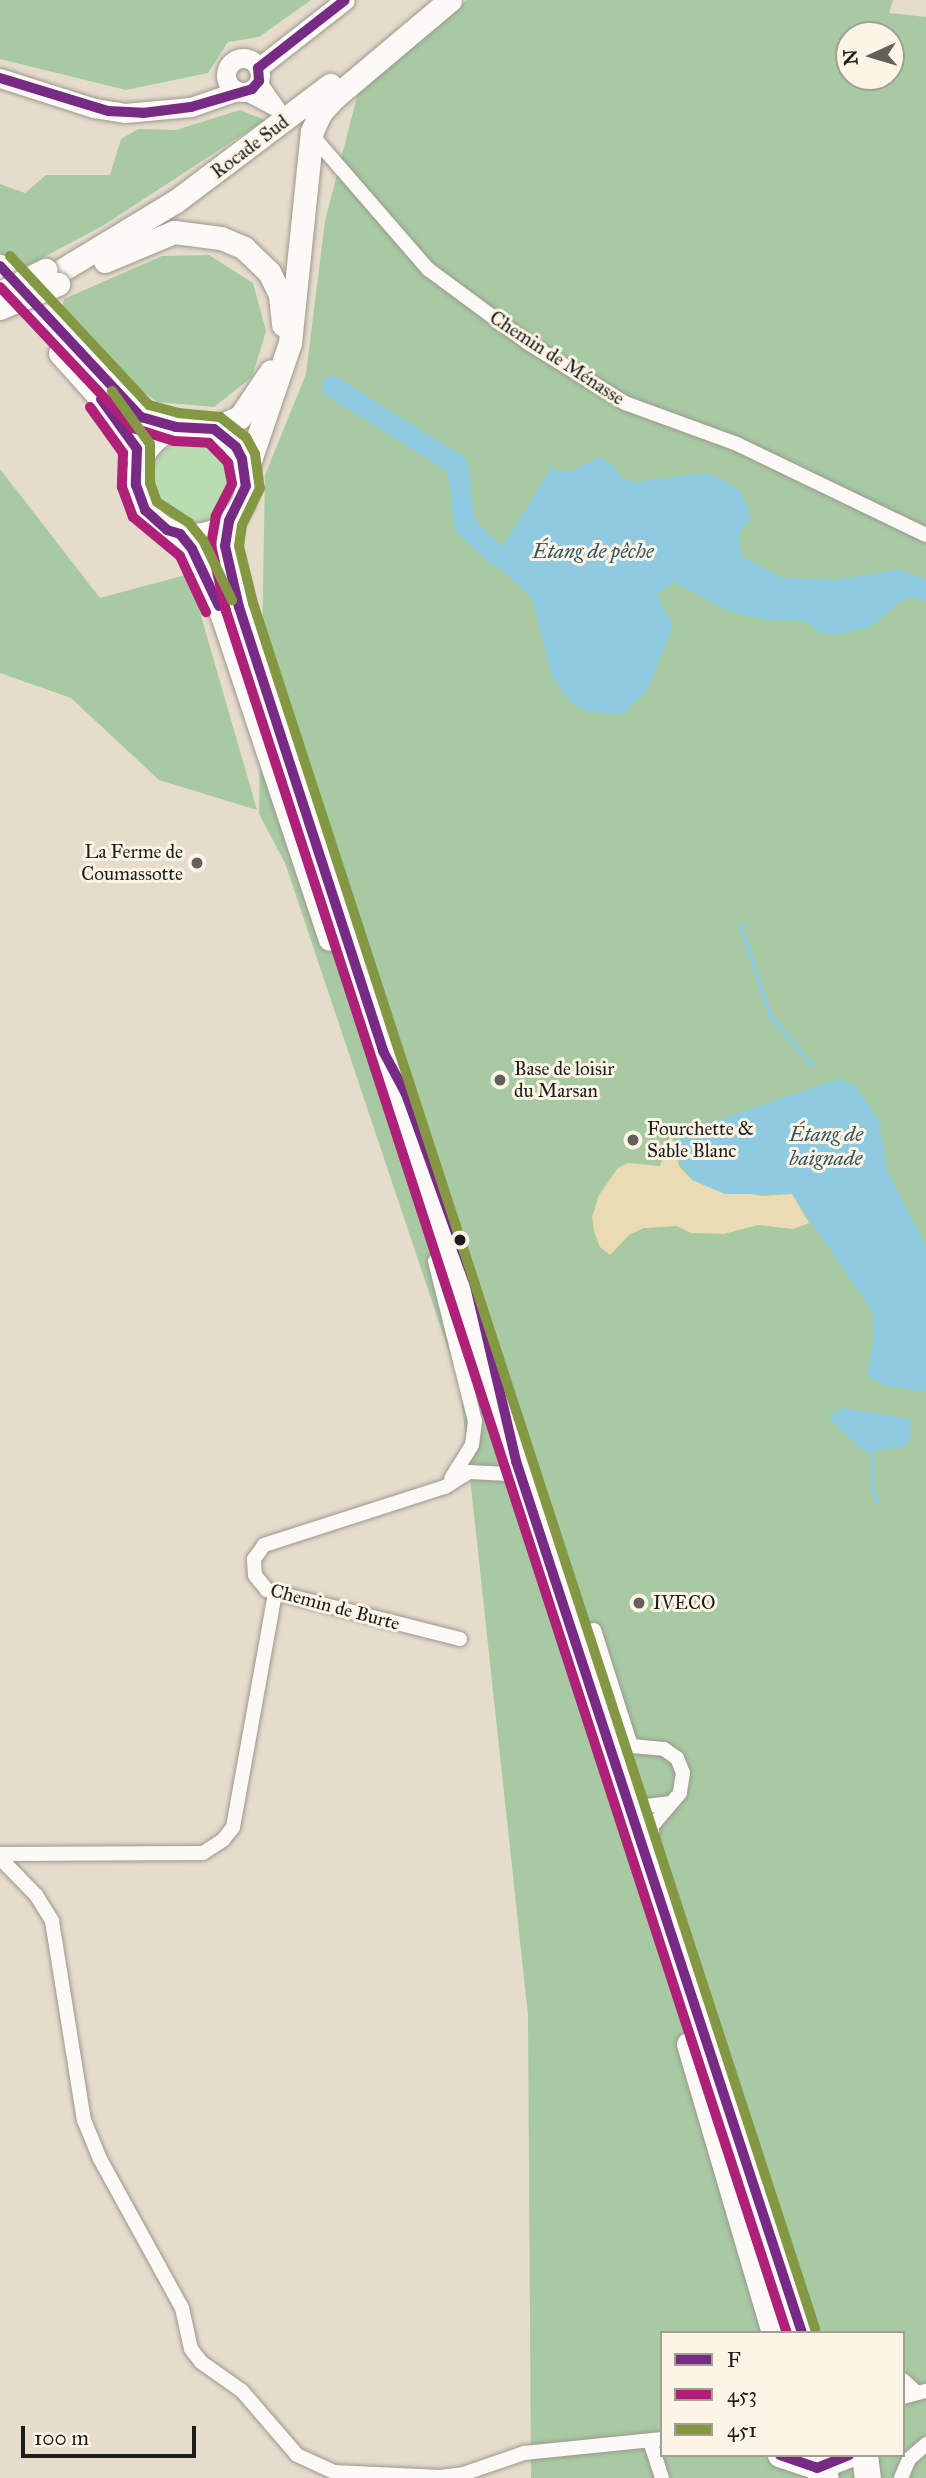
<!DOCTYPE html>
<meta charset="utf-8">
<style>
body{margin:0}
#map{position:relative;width:926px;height:2478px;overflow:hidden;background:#e6dccc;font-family:"IM FELL Great Primer",serif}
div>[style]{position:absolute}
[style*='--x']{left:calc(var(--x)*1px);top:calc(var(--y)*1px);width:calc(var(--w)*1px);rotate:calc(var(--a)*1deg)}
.green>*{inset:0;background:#b7ddb0}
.round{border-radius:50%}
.forest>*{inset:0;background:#a7caa3}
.sand>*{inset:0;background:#eadbb3}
.water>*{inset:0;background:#8fcbe0}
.stream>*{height:3.5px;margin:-1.75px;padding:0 1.75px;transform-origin:1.75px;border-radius:1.75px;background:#8fcbe0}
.river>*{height:21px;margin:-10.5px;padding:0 10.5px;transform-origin:10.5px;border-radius:10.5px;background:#8fcbe0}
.roads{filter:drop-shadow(0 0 2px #9d978e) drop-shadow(0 0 2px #9d978e)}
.street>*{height:14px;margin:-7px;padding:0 7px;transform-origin:7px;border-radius:7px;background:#fbfaf7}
.secondary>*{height:19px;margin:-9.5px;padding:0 9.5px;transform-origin:9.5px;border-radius:9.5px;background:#fbfaf7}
.secondary>.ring{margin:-9.5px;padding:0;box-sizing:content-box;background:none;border:19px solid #fbfaf7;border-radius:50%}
.primary>*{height:23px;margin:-11.5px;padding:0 11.5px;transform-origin:11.5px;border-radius:11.5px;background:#fbfaf7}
.primary>.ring{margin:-11.5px;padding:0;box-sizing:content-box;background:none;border:23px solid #fbfaf7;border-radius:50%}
.highway>*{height:26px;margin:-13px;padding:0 13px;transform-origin:13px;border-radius:13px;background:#fbfaf7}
.bridges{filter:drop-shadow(0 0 2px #9d978e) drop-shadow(0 0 2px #9d978e)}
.primary-bridge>*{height:23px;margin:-11.5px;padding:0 11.5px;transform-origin:11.5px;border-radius:11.5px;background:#fbfaf7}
.bus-1>*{height:10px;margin:-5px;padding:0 5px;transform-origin:5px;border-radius:5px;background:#772b85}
.bus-2>*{height:10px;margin:-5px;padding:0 5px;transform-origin:5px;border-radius:5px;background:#af2179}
.bus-3>*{height:10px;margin:-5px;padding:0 5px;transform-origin:5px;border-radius:5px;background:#849844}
.dots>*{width:19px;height:19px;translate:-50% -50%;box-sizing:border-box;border:4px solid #fcf5e5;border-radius:50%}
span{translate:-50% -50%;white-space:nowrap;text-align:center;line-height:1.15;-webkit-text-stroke:6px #fcf5e5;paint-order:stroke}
.street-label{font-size:19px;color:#1c1c1c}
.poi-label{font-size:19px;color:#1c1c1c}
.right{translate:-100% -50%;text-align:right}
.left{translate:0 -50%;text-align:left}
.water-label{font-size:21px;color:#375763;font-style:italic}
.legend{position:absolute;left:660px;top:2331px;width:245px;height:126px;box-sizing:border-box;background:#fcf5e5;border:2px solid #a29e95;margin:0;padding:9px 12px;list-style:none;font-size:21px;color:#1c1c1c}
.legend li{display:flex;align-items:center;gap:14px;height:35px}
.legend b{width:35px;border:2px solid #a29e95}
.north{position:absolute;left:835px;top:21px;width:70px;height:70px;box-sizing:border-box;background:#fcf5e5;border:2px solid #a29e95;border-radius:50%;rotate:266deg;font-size:19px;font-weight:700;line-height:28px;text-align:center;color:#1c1c1c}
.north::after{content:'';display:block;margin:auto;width:24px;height:32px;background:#635f5a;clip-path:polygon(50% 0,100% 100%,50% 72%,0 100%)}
.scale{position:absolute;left:21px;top:2426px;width:175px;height:32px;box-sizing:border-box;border:4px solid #1c1c1c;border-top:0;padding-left:9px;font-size:21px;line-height:24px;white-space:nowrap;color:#1c1c1c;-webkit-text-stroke:5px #fcf5e5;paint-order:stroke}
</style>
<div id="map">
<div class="green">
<div class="round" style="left:149px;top:441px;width:84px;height:84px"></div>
</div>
<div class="forest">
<div style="clip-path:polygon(0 0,311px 0,259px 37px,228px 42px,208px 73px,126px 90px,0 59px)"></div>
<div style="clip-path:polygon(evenodd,467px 0,893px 0,889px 13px,926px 17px,926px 2478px,531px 2478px,528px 2015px,460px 1385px,285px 863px,259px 814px,265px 475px,306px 374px,325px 221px,359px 89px,467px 0,849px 35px,891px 35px,891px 77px,849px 77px,849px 35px,467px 0,662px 2333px,903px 2333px,903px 2455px,662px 2455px,662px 2333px)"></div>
<div style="clip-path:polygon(240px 110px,265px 120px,104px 225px,18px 271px,0 252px,0 184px,25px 193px,46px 175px,110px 175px,121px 139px,138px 129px,176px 130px)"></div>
<div style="clip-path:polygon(209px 255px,253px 283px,266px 331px,252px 377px,214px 407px,157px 402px,116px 372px,60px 315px,64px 299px,162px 256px)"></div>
<div style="clip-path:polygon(0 469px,100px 598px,189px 574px,257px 810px,159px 780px,71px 698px,0 673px)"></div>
</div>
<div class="sand">
<div style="clip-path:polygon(671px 1132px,679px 1166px,692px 1180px,761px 1196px,792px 1194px,809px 1223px,793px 1229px,758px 1225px,724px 1234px,691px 1233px,677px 1226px,644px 1228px,629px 1235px,610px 1255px,600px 1247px,594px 1231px,592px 1217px,599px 1195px,618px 1168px,628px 1163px,660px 1166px)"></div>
</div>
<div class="water">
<div style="clip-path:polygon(599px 457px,614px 466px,622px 479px,636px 482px,705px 473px,723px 480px,740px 491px,748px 508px,750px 521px,739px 533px,741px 556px,781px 577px,835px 580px,900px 569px,926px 580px,926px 601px,912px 597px,901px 601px,870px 627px,836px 635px,816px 632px,807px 621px,766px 620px,728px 611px,674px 582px,657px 594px,673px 626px,648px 688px,623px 715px,585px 711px,571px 703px,552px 676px,532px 598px,493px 562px,552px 466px,559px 472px,574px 470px)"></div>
<div style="clip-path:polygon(838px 1079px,855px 1085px,879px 1121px,888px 1173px,926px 1246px,926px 1392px,885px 1386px,867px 1376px,873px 1345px,873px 1312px,792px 1194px,725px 1194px,692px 1180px,677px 1158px,677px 1129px,715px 1121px)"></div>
<div style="clip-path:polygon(844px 1408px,910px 1419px,910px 1440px,904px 1447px,864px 1452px,828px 1417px)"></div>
</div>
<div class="stream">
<div style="--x:741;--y:925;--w:96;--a:71.8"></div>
<div style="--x:771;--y:1016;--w:64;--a:50.1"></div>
<div style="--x:873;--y:1453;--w:36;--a:90"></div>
<div style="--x:873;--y:1489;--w:14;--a:69"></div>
</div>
<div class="river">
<div style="--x:332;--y:386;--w:148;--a:32.3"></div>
<div style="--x:457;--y:465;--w:59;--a:83.2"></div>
<div style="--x:464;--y:524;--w:46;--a:44.1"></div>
</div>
<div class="roads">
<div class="street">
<div style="--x:259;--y:81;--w:33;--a:55"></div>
<div style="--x:243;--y:92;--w:43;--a:27.8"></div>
<div style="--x:317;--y:141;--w:169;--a:49.1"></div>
<div style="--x:428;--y:269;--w:124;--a:36.5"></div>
<div style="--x:528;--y:343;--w:114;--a:31.7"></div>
<div style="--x:625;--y:403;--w:119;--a:20.1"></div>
<div style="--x:737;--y:444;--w:210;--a:25.7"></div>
<div style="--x:435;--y:1261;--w:165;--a:76"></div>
<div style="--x:475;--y:1421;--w:24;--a:97"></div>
<div style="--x:472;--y:1445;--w:39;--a:122"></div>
<div style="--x:594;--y:1630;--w:122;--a:72.3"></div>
<div style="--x:631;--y:1746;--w:33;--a:5"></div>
<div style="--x:664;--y:1749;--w:16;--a:35"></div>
<div style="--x:677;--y:1758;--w:16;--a:68"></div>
<div style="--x:683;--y:1773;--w:20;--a:99"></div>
<div style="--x:680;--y:1793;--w:43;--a:130.3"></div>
<div style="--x:652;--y:1826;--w:24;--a:90"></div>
<div style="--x:460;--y:1639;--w:199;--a:-165.8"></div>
<div style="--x:267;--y:1590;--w:19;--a:-129"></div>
<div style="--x:255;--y:1575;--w:16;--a:-94"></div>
<div style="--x:254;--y:1559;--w:17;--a:-54"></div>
<div style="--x:264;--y:1545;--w:190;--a:-17.8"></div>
<div style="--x:445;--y:1487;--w:28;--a:-32"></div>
<div style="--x:469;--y:1472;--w:35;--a:3"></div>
<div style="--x:628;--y:1796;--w:21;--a:29"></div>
<div style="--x:646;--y:1806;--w:25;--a:-7"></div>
<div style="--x:0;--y:1854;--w:203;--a:-0.3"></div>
<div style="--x:203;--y:1853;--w:24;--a:-33"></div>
<div style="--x:223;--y:1840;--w:16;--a:-52"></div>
<div style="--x:233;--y:1827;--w:238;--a:-79.8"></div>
<div style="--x:0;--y:1858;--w:52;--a:45.8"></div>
<div style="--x:36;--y:1895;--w:31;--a:58"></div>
<div style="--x:52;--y:1921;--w:202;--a:80.9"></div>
<div style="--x:84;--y:2120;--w:42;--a:67.7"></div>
<div style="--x:100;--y:2159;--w:170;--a:61.2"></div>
<div style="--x:182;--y:2308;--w:42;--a:77.6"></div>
<div style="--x:191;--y:2349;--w:16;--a:52"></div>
<div style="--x:201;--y:2362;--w:50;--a:35.3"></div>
<div style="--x:242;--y:2391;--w:84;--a:49.3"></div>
<div style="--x:297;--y:2455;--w:41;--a:24.7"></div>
<div style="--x:334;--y:2472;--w:106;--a:2.7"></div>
<div style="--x:440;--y:2477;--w:23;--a:-7"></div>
<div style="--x:463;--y:2474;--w:65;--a:-19"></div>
<div style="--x:524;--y:2453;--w:139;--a:-5.8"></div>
<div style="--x:903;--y:2380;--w:19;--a:43"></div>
<div style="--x:903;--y:2397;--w:24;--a:-15"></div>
<div style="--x:650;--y:2441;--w:39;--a:72"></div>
<div style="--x:901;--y:2478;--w:21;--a:-67"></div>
<div style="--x:909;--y:2459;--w:23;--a:-41"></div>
</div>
<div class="secondary">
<div class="ring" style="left:226px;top:58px;width:15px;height:15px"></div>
<div style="--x:258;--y:68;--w:110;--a:-38"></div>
<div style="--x:0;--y:78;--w:99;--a:17.7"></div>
<div style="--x:94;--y:108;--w:31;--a:9"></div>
<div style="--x:125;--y:113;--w:66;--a:-5.2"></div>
<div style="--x:191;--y:107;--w:49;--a:-19.2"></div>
</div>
<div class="primary">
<div style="--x:105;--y:261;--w:75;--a:-22.8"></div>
<div style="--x:174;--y:232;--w:47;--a:7.3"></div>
<div style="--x:221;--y:238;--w:25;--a:23"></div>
<div style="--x:244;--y:248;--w:35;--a:44"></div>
<div style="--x:269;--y:272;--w:25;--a:64"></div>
<div style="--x:280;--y:295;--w:30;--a:84"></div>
<div style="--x:0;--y:266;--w:197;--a:47.1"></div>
<div style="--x:134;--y:410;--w:22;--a:34"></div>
<div style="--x:152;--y:422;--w:25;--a:12"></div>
<div style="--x:52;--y:276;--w:145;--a:-31.2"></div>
<div style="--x:176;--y:201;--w:193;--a:-37"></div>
<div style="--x:60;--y:353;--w:89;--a:48.2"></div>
<div style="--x:119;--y:419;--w:47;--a:63.4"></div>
<div class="ring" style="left:137px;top:425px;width:87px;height:87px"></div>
<div style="--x:214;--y:429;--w:29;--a:-25"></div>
<div style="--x:240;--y:417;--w:55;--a:-56"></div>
<div style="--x:246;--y:472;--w:136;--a:-71.2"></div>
<div style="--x:290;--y:343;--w:213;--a:-84.1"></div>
<div style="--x:312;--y:131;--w:21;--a:-65"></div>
<div style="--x:321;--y:112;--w:22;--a:-47"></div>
<div style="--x:336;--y:96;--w:149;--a:-40.1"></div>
<div style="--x:229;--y:521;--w:39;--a:93"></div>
<div style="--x:227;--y:560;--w:49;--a:75.7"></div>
<div style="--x:239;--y:607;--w:1816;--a:71.93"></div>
<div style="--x:180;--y:534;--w:38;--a:55"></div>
<div style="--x:202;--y:565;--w:57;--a:68.4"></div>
<div style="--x:223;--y:618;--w:338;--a:71.6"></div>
<div style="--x:688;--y:2044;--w:301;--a:73.6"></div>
<div style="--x:779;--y:2455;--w:40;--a:18.9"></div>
<div style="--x:817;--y:2468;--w:36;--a:-21"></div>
</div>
<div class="highway">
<div style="--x:865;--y:2455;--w:23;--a:83"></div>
<div style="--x:817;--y:2468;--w:13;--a:48"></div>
</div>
</div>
<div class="bridges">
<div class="primary-bridge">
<div style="--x:0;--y:293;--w:51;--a:-27.1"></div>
<div style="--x:0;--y:308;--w:63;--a:-22.5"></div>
</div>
</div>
<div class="bus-1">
<div style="--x:0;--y:78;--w:113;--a:17"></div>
<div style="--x:108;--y:111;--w:35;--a:3"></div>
<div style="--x:143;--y:113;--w:48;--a:-7.1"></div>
<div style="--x:191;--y:107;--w:64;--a:-16.4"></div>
<div style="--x:252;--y:89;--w:11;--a:-49"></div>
<div style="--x:259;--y:81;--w:13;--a:-94"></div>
<div style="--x:258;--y:68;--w:110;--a:-38"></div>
<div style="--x:0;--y:266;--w:207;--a:47"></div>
<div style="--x:141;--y:417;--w:36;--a:16"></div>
<div style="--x:176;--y:427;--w:38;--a:3"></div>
<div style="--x:214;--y:429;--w:28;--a:39"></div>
<div style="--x:236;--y:447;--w:13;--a:63"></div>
<div style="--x:242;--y:459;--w:27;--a:82"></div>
<div style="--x:246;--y:486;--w:39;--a:116"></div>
<div style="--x:229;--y:521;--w:25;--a:99"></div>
<div style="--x:225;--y:546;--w:63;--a:77.1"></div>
<div style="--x:239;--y:607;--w:467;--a:72"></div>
<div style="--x:383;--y:1051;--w:49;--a:61.9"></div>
<div style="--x:406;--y:1094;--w:204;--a:70.2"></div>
<div style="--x:475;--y:1286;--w:180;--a:76.8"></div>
<div style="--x:516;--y:1461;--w:918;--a:71.84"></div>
<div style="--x:101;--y:399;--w:62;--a:54.2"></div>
<div style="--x:137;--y:449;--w:36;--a:92"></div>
<div style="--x:136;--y:485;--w:27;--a:70"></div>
<div style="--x:145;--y:510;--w:30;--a:42"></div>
<div style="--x:167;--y:530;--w:14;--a:17"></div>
<div style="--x:180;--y:534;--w:19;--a:51"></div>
<div style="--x:192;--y:549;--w:63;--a:64.7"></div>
<div style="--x:780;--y:2455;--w:39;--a:19"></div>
<div style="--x:817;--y:2468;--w:35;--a:-22"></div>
</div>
<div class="bus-2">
<div style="--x:0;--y:287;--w:194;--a:46.7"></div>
<div style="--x:133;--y:428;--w:43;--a:17.6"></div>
<div style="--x:174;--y:441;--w:35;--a:3"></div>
<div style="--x:209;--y:443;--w:28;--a:46"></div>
<div style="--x:228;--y:463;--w:21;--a:79"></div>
<div style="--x:232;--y:484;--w:36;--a:117"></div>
<div style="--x:216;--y:516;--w:29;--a:100"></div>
<div style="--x:211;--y:545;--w:68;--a:77.2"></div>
<div style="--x:226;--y:611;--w:1811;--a:71.96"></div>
<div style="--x:90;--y:407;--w:57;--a:54.3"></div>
<div style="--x:123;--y:453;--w:34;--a:92"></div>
<div style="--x:122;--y:487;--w:32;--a:70"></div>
<div style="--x:133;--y:517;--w:61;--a:39.7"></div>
<div style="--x:180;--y:556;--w:62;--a:65.1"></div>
</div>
<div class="bus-3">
<div style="--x:10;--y:256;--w:204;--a:47"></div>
<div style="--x:149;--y:405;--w:30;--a:15"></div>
<div style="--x:178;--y:413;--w:42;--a:5.4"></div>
<div style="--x:220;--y:417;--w:33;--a:38"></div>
<div style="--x:246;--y:437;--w:19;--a:62"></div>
<div style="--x:255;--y:454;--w:34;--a:82"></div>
<div style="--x:260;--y:488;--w:41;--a:115.9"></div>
<div style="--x:242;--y:525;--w:21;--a:98"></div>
<div style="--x:239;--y:546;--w:59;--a:76.2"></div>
<div style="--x:253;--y:603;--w:1815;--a:71.96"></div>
<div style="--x:112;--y:391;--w:65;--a:54.4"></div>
<div style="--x:150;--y:444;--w:39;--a:90"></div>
<div style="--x:150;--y:483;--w:20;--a:70"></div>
<div style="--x:157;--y:502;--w:38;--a:33"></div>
<div style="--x:189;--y:523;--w:22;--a:51"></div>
<div style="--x:203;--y:540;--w:67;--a:64.2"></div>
</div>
<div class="dots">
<div style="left:197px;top:863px;background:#635f5a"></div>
<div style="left:500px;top:1080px;background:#635f5a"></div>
<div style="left:633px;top:1140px;background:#635f5a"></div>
<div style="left:460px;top:1240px;background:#1c1c1c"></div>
<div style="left:639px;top:1603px;background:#635f5a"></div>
</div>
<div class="street-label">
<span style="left:250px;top:147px;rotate:-37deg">Rocade Sud</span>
<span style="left:557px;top:358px;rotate:33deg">Chemin de Ménasse</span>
<span style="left:335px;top:1607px;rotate:15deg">Chemin de Burte</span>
</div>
<div class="poi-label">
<span class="right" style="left:183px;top:863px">La Ferme de<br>Coumassotte</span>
<span class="left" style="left:514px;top:1080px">Base de loisir<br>du Marsan</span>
<span class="left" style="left:647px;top:1140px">Fourchette &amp;<br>Sable Blanc</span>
<span class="left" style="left:653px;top:1603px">IVECO</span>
</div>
<div class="water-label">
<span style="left:593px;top:551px">Étang de pêche</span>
<span style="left:826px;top:1146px">Étang de<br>baignade</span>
</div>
<ul class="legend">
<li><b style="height:9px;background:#772b85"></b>F</li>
<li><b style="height:9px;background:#af2179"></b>453</li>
<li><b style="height:9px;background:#849844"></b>451</li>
</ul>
<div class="north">N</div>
<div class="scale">100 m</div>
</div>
